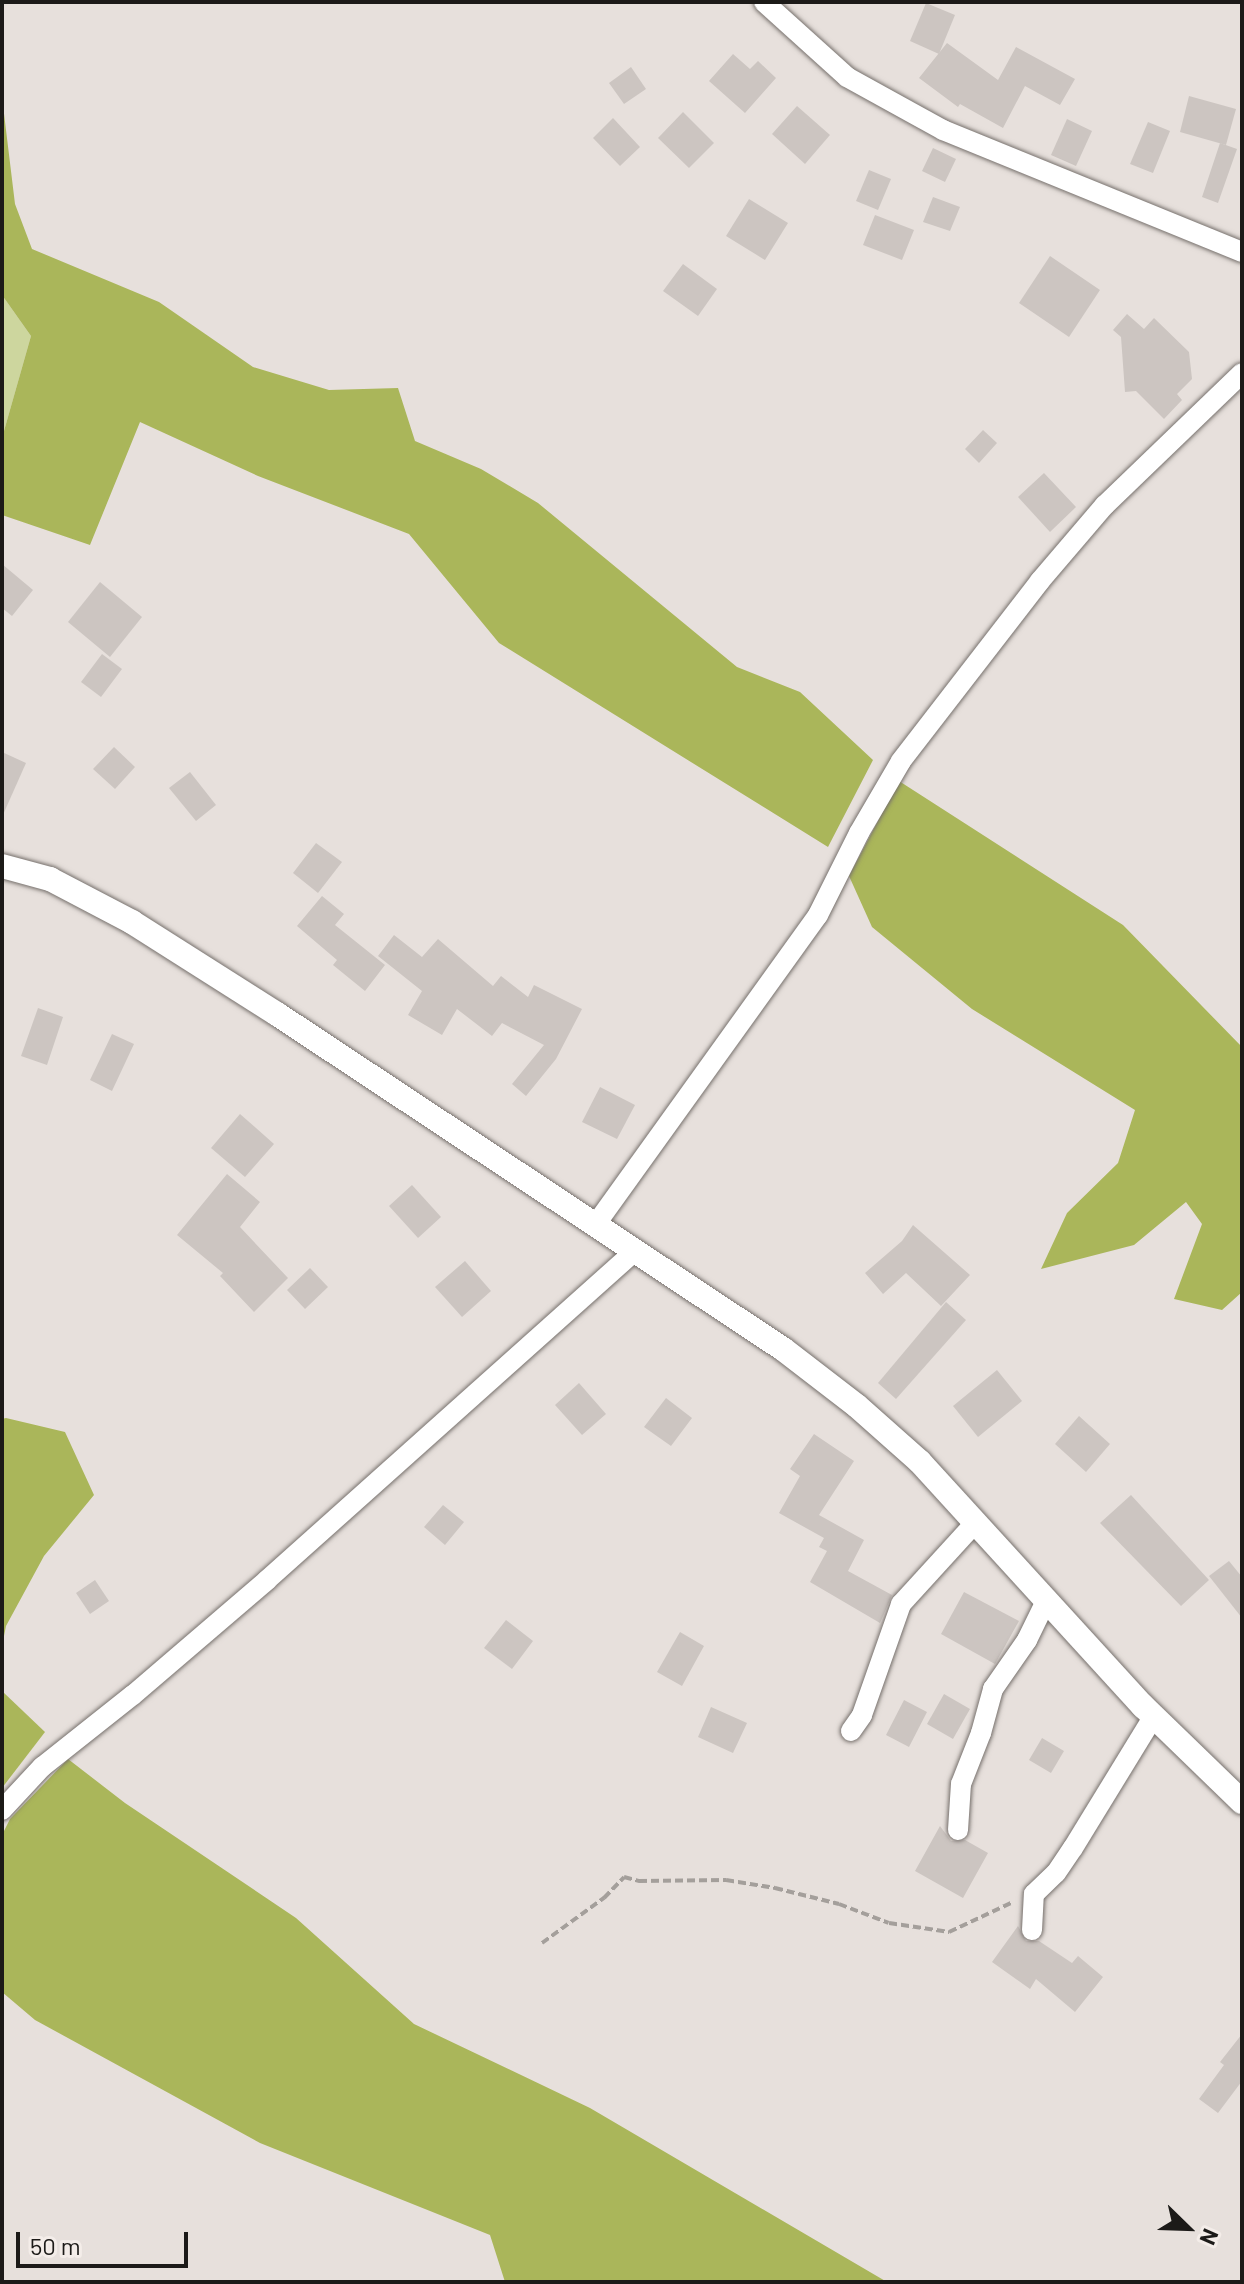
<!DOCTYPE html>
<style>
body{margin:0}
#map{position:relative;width:1244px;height:2284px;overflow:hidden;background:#e7e0dc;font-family:Barlow,sans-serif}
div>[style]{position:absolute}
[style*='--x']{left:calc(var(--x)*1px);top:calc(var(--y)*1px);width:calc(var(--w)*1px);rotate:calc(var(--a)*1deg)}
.green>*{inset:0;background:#cdd69e}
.forest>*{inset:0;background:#aab65a}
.building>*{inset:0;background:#ccc5c1}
.path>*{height:4px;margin-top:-2px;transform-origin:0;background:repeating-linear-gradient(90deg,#a49f9b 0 8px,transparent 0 12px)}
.roads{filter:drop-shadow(0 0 2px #76706c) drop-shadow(0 0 2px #76706c)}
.minor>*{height:20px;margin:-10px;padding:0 10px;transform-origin:10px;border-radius:10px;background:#fff}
.tertiary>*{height:24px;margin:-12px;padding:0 12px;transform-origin:12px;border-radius:12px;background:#fff}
span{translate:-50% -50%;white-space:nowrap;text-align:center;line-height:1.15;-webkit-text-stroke:7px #f4ede9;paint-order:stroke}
.frame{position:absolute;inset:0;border:4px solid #1c1a18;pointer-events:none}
.north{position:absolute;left:1148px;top:2188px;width:80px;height:80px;-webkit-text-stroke:6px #f4ede9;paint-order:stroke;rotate:113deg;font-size:22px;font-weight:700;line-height:32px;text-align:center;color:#1c1a18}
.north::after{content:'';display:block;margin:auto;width:28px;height:36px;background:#1c1a18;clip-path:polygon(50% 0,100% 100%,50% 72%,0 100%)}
.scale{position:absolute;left:16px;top:2232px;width:172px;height:36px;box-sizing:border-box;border:4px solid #1c1a18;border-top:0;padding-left:10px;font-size:24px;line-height:28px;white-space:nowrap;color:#1c1a18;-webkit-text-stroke:6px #f4ede9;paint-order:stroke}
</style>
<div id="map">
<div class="green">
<div style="clip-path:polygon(2px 295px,31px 336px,2px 438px)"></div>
</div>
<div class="forest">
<div style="clip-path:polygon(2px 97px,15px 204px,32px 249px,159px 302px,253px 367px,329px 390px,398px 388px,415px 441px,481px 469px,538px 503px,737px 667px,800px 692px,873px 760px,828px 847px,499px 643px,409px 534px,258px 476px,140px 422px,90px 545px,2px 515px,2px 438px,31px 336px,2px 295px)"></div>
<div style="clip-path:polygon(899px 781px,1123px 925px,1242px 1047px,1242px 1292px,1222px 1310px,1174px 1299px,1202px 1224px,1186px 1202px,1134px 1245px,1041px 1269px,1067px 1213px,1118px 1163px,1135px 1110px,972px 1009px,872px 927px,849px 876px)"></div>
<div style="clip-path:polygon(6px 1418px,65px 1432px,94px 1495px,44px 1556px,6px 1626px,2px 1646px,2px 1419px)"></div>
<div style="clip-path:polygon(2px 1691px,45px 1732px,2px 1788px)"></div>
<div style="clip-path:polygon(68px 1759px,125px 1803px,296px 1918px,414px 2024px,590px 2108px,887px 2282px,505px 2282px,490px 2235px,260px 2143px,35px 2020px,2px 1992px,2px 1835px,10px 1819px)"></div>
</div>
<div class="building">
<div style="clip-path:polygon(926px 3px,955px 15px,939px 54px,910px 41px)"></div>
<div style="clip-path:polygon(947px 43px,998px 80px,1016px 47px,1075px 79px,1060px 105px,1025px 86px,1003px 128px,960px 104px,958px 107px,919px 78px)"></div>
<div style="clip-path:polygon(733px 54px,750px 69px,758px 61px,776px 78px,745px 113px,709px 81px)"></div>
<div style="clip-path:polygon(631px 67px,646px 89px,624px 104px,609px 83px)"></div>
<div style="clip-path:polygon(1189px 96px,1236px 109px,1226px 145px,1180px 132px)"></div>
<div style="clip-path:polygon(797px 106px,830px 135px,805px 164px,772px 134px)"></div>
<div style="clip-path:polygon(683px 112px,714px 143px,689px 168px,658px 138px)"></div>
<div style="clip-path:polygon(613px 118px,640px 147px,620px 166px,593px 138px)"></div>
<div style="clip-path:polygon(1067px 119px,1092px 131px,1076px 166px,1051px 155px)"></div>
<div style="clip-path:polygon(1148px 122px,1170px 131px,1153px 173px,1130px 164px)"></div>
<div style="clip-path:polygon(1220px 143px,1237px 149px,1218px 203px,1202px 197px)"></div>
<div style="clip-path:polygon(933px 148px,956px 159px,945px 182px,922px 171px)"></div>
<div style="clip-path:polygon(869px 170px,891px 179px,878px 210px,856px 201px)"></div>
<div style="clip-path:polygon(933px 197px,960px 207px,950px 231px,923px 222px)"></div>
<div style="clip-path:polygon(749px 199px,788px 223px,765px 260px,726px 236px)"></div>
<div style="clip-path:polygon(875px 215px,914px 230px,902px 260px,863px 245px)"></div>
<div style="clip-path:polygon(1050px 256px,1100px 290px,1069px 337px,1019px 303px)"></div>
<div style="clip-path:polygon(683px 264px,717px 289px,698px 316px,663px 291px)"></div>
<div style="clip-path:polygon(1127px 314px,1144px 329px,1154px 318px,1189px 352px,1192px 379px,1177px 394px,1182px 400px,1164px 419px,1136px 391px,1125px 392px,1121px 337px,1113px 330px)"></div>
<div style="clip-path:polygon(983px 430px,997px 443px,979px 463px,965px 449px)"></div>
<div style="clip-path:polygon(1044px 473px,1076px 507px,1050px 532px,1018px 497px)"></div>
<div style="clip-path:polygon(2px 564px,33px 590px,12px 616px,2px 608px)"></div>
<div style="clip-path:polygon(100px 582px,142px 617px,110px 657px,68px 622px)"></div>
<div style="clip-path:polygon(102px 654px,122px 669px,101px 697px,81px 682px)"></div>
<div style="clip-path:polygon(114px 747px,135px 767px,115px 789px,93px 769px)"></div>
<div style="clip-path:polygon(2px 752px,26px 763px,2px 817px)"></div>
<div style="clip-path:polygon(190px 772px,216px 805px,196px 821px,169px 788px)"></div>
<div style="clip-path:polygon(316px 843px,342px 862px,318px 893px,293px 873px)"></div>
<div style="clip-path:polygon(322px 896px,344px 914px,335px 925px,385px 965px,365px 991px,333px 965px,337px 960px,297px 926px)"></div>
<div style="clip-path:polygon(394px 935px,422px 957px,438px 939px,493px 986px,501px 976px,528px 997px,534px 985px,582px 1009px,556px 1059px,526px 1096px,512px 1084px,544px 1045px,502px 1023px,492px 1036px,457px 1009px,442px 1035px,408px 1015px,422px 991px,378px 956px)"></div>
<div style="clip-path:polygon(38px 1008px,63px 1017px,47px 1065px,21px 1056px)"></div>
<div style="clip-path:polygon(112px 1034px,134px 1044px,112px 1091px,90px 1080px)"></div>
<div style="clip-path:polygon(600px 1087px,635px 1105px,617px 1139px,582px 1122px)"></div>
<div style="clip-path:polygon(240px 1114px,274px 1144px,245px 1177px,211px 1148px)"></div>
<div style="clip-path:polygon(227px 1174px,260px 1202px,240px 1227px,288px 1278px,254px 1312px,220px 1276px,223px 1273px,177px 1235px)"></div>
<div style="clip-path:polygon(412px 1185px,441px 1217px,418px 1238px,389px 1206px)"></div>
<div style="clip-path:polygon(913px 1225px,970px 1275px,941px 1306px,906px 1273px,883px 1294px,865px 1273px,902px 1241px)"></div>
<div style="clip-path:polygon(465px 1261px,491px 1291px,462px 1317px,435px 1287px)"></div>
<div style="clip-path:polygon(310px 1268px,328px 1287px,305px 1309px,287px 1290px)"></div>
<div style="clip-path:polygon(946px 1302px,966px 1320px,896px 1399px,878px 1383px)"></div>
<div style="clip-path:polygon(997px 1370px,1022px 1401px,978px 1437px,953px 1406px)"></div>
<div style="clip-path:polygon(579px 1383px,606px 1414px,582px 1435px,555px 1405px)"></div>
<div style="clip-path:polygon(666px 1398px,692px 1418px,671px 1446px,644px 1427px)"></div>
<div style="clip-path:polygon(1079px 1416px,1110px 1444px,1086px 1472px,1055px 1444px)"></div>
<div style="clip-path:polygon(814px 1434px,854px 1461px,819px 1515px,864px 1540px,848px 1571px,892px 1595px,880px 1623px,810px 1582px,827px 1551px,819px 1547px,824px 1538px,779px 1513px,800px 1476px,790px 1469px)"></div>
<div style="clip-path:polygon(1131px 1495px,1209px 1580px,1181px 1606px,1100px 1523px)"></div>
<div style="clip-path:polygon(443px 1505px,464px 1522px,445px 1545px,424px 1527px)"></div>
<div style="clip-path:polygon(1229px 1561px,1242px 1577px,1242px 1618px,1209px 1576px)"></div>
<div style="clip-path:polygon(95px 1580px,109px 1601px,90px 1614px,76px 1593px)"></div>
<div style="clip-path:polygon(964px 1592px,1019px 1621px,995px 1664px,941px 1634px)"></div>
<div style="clip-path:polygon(506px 1620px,533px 1641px,512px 1669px,484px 1648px)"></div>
<div style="clip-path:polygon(680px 1632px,704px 1646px,682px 1686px,657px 1672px)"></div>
<div style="clip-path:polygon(944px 1694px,970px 1709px,953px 1739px,927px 1724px)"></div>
<div style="clip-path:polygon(904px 1700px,927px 1712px,909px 1747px,886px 1735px)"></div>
<div style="clip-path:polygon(711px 1707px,747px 1723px,733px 1753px,698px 1737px)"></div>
<div style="clip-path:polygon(1042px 1738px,1064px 1751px,1051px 1773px,1029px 1760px)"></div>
<div style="clip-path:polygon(940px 1826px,951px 1841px,965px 1840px,988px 1853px,963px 1898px,915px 1871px)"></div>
<div style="clip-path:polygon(1018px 1926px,1026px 1941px,1039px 1941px,1072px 1963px,1078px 1956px,1103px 1977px,1075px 2012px,1036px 1979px,1030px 1989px,992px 1962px)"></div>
<div style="clip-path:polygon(1242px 2034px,1242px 2081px,1218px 2113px,1199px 2099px,1224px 2065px,1220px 2062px)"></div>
</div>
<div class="path">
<div style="--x:542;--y:1943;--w:77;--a:-36"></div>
<div style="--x:604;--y:1898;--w:29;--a:-46"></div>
<div style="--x:624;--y:1877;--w:16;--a:15"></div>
<div style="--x:639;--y:1881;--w:87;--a:-0.7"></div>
<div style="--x:726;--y:1880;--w:50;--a:9.3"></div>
<div style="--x:775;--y:1888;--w:66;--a:14"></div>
<div style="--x:839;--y:1904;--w:53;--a:20.8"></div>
<div style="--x:889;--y:1923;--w:61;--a:8.5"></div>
<div style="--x:949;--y:1932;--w:71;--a:-25.1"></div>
</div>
<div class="roads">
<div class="minor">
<div style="--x:764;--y:2;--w:112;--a:42.1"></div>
<div style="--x:847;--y:77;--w:110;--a:28.9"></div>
<div style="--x:943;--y:130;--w:323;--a:22.2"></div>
<div style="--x:596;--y:1224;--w:380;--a:-54.3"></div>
<div style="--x:818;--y:915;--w:92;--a:-63.4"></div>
<div style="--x:859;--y:833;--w:83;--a:-59.7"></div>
<div style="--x:901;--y:761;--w:227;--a:-52.3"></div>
<div style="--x:1040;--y:581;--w:100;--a:-49.5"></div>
<div style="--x:1105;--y:505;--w:190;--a:-43.9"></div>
<div style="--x:851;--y:1731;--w:19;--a:-55"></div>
<div style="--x:862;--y:1715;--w:118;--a:-70.6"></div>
<div style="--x:901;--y:1604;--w:111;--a:-47.6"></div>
<div style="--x:2;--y:1810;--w:59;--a:-47.1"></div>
<div style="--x:42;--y:1767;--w:116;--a:-38.4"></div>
<div style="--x:133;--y:1695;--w:177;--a:-40.6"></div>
<div style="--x:267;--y:1580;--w:492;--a:-41.8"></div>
<div style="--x:958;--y:1830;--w:46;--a:-86.3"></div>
<div style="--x:961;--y:1784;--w:55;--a:-68.6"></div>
<div style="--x:981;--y:1733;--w:46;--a:-74.7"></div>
<div style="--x:993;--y:1689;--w:60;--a:-55.2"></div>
<div style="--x:1027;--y:1640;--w:43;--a:-64"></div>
<div style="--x:1032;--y:1930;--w:36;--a:-87"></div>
<div style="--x:1034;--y:1894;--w:30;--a:-44"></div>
<div style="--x:1056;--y:1873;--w:30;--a:-56"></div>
<div style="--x:1073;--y:1848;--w:155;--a:-58.5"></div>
</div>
<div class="tertiary">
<div style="--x:2;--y:866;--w:50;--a:15.2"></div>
<div style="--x:50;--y:879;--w:93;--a:27.7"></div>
<div style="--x:132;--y:922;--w:172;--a:32.4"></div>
<div style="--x:277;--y:1014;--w:607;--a:33.51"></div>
<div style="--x:783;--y:1349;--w:93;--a:37.6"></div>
<div style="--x:857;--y:1406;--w:84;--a:41.6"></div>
<div style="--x:920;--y:1462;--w:331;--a:47.6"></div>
<div style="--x:1143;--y:1706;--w:138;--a:44.1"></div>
</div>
</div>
<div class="frame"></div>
<div class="north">N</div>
<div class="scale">50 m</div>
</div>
